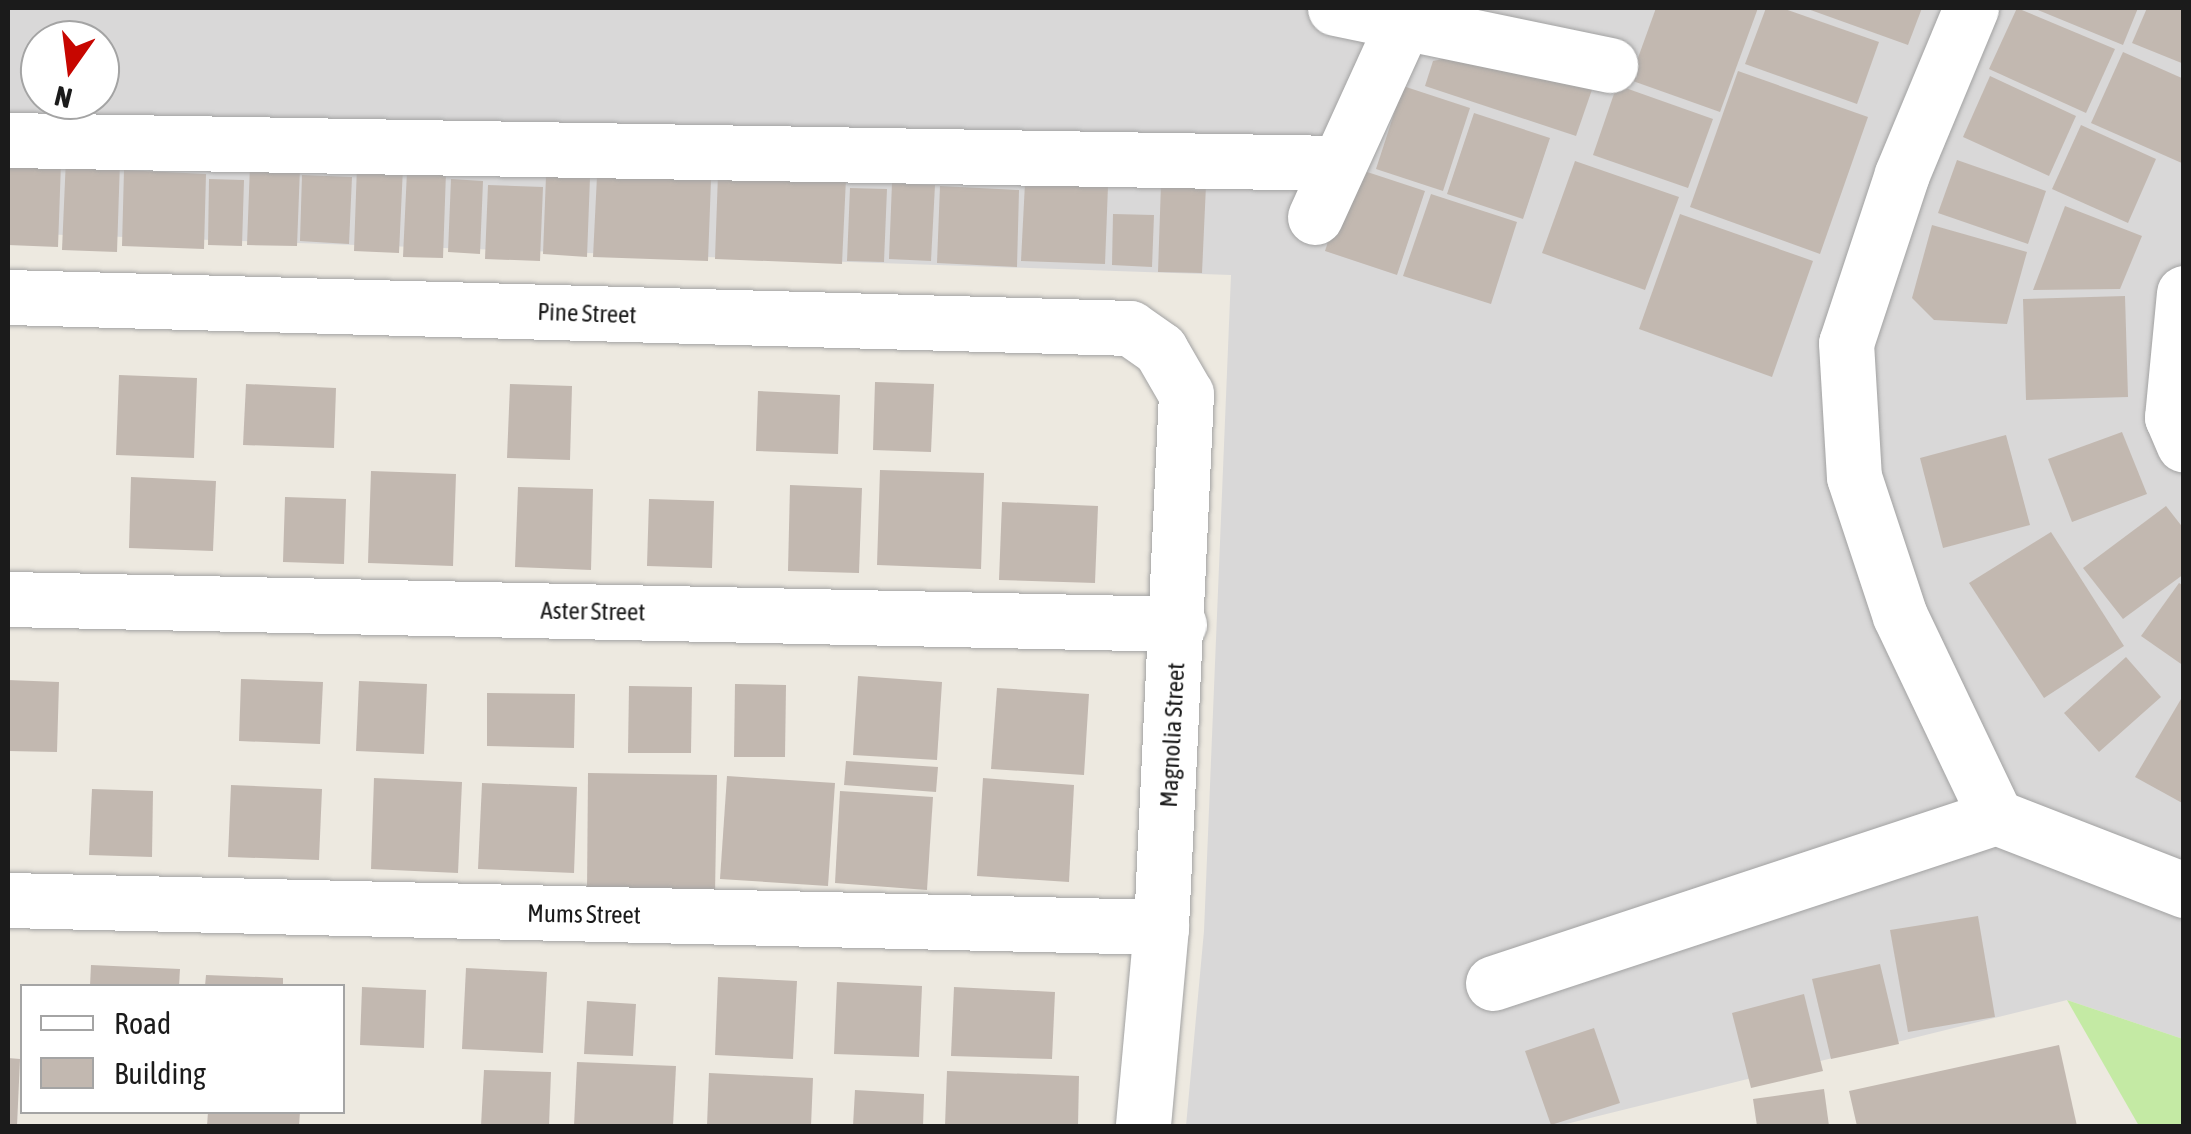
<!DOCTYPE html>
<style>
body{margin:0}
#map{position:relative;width:2191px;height:1134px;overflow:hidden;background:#ede9e0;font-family:"Asap Condensed",sans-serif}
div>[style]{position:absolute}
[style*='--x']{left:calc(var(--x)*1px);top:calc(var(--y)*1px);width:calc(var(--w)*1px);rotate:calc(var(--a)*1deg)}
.residential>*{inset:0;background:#d9d8d8}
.grass>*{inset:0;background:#c4eaa4}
.building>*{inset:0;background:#c2b8b0}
.roads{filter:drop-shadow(0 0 2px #a2a2a2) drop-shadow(0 0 2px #a2a2a2)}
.street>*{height:55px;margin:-27.5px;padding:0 27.5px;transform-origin:27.5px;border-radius:27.5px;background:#fff}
span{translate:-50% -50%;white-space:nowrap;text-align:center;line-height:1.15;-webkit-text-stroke:10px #fff;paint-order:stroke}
.street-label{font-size:25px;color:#1b1b1b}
.frame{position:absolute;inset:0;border:10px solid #1b1b1b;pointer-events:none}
.legend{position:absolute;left:20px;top:984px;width:325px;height:130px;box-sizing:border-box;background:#fff;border:2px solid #a4a4a4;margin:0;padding:12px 18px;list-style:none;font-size:30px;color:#1b1b1b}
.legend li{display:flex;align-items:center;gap:20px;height:50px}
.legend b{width:50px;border:2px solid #a4a4a4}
.north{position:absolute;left:20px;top:20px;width:100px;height:100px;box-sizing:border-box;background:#fff;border:2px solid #a4a4a4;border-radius:50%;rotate:194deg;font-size:28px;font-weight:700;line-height:40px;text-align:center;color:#1b1b1b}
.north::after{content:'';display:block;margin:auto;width:35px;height:45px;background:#c70600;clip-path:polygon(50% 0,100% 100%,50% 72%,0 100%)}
</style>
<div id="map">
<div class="residential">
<div style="clip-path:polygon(evenodd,8px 8px,2183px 8px,2183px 1039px,2067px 1000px,1558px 1126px,1186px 1126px,1204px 931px,1231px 275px,8px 233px,8px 8px,40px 40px,100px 40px,100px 100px,40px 100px,40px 40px)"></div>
</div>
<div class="grass">
<div style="clip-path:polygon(2067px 1000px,2183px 1039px,2183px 1126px,2139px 1126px)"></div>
</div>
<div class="building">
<div style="clip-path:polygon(1656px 8px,1758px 8px,1720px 112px,1630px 80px)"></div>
<div style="clip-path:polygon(1766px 8px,1782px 8px,1879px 42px,1857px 104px,1745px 64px)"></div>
<div style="clip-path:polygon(1805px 8px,1922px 8px,1908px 45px)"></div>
<div style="clip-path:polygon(2017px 8px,2115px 49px,2086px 113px,1989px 69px)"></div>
<div style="clip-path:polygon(2033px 8px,2138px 8px,2123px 45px)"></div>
<div style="clip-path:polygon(2147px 8px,2184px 8px,2184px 64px,2132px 43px)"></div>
<div style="clip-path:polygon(2123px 52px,2184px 79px,2184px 164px,2091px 123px)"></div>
<div style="clip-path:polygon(1470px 53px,1596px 78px,1576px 136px,1425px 86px,1433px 61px)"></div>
<div style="clip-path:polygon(1738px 71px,1868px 117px,1820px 254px,1690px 207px)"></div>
<div style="clip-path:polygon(1990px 76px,2076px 116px,2049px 176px,1963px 137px)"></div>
<div style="clip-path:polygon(1617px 85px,1713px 119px,1688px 188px,1593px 155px)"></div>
<div style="clip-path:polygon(1403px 86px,1470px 108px,1443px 191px,1376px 169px)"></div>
<div style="clip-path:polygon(1474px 113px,1550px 138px,1523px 219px,1447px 194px)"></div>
<div style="clip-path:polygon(2081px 125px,2156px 159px,2128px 223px,2052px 189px)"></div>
<div style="clip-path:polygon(66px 158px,120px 161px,117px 252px,62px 250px)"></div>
<div style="clip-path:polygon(1957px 160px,2046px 191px,2028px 244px,1938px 213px)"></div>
<div style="clip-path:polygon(8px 161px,61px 163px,58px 247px,8px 245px)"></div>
<div style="clip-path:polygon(1575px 161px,1679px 197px,1645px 290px,1542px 253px)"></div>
<div style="clip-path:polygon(250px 165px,300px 168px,297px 246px,247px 245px)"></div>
<div style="clip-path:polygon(357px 165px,403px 167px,399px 253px,354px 251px)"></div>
<div style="clip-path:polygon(1352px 167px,1425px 191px,1397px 275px,1325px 251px)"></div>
<div style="clip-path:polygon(124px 170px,206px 174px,204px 249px,122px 246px)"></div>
<div style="clip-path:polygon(407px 171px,446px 172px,443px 258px,403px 257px)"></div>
<div style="clip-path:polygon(718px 174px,846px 178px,842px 264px,715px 259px)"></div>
<div style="clip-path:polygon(302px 175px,352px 177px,349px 244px,300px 241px)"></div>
<div style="clip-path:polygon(546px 176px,590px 177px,587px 257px,543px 254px)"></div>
<div style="clip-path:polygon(597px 176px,711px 180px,708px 261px,593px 257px)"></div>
<div style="clip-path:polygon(209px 179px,244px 180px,242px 246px,208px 245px)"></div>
<div style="clip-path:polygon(451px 179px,483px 181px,480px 254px,448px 252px)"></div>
<div style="clip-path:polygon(892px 183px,935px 185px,931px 261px,889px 259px)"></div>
<div style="clip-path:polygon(1025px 183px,1108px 186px,1105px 264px,1021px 261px)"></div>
<div style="clip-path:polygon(1161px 184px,1206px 185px,1202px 273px,1158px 272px)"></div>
<div style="clip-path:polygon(488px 185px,543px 187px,540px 261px,485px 259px)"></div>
<div style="clip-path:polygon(940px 186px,1019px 190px,1017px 267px,937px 263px)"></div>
<div style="clip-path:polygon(850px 188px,887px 189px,884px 262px,847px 261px)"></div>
<div style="clip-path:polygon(1431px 194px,1517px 222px,1491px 304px,1403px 276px)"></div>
<div style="clip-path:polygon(2065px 206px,2142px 236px,2120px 289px,2033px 290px)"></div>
<div style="clip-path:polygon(1113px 214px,1154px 215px,1152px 267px,1112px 265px)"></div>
<div style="clip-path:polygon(1680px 214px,1813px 261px,1772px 377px,1639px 329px)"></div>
<div style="clip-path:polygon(1932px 225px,2027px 252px,2007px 324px,1934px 320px,1912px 298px)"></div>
<div style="clip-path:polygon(2125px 296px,2128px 397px,2026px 400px,2023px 299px)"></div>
<div style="clip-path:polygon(119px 375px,197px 378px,194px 458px,116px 455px)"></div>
<div style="clip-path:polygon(875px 382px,934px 384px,931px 452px,873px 450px)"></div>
<div style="clip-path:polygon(246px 384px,336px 388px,334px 448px,243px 445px)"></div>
<div style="clip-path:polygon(510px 384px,572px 386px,570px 460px,507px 458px)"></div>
<div style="clip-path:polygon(758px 391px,840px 395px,838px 454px,756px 451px)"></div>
<div style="clip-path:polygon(2122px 432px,2147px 494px,2072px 522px,2048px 459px)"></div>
<div style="clip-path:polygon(2006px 435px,2030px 525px,1943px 548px,1920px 458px)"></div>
<div style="clip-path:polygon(880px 470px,984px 473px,981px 569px,877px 565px)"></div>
<div style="clip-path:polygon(371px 471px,456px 474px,453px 566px,368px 563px)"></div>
<div style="clip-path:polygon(131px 477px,216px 481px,213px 551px,129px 548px)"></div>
<div style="clip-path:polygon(790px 485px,862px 488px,859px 573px,788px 571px)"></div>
<div style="clip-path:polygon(518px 487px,593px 489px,591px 570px,515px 567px)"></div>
<div style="clip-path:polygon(285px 497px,346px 499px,344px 564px,283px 562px)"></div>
<div style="clip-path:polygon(649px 499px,714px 501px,712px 568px,647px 566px)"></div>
<div style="clip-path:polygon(1002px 502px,1098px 506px,1095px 583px,999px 580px)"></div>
<div style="clip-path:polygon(2166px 506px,2184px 529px,2184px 574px,2123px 619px,2083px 568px)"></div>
<div style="clip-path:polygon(2051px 532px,2124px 646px,2044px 698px,1969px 583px)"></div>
<div style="clip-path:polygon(2179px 583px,2184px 586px,2184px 666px,2141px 636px)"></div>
<div style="clip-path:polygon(2126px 657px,2161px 697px,2099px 752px,2064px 713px)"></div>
<div style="clip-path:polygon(858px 676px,942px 682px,937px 760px,853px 755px)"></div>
<div style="clip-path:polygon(241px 679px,323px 682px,320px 744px,239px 741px)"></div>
<div style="clip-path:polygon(8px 680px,59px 682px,57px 752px,8px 751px)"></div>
<div style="clip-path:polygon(359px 681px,427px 684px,424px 754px,356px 751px)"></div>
<div style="clip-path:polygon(735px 684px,786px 685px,785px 757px,734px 757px)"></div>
<div style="clip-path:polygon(629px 686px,692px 687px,691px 753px,628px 753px)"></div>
<div style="clip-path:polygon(997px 688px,1089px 694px,1084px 775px,991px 769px)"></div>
<div style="clip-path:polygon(487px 693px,575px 694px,574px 748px,487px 746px)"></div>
<div style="clip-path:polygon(2184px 694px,2184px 804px,2135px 777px)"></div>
<div style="clip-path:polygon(846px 761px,938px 767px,936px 792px,844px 785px)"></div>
<div style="clip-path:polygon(588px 773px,717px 775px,715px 894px,587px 892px)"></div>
<div style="clip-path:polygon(727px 776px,835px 783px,828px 886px,720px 879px)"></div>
<div style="clip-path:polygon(374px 778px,462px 782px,458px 873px,371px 869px)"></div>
<div style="clip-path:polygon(983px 778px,1074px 785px,1069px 882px,977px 876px)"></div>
<div style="clip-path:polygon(482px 783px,577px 787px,574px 873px,478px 869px)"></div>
<div style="clip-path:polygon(231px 785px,322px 789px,319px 860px,228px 857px)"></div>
<div style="clip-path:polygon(92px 789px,153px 791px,152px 857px,89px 855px)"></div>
<div style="clip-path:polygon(840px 791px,933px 797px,927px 890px,835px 883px)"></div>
<div style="clip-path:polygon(1978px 916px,1995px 1017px,1908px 1032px,1890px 930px)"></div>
<div style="clip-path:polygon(1880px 964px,1899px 1044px,1831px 1059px,1812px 979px)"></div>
<div style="clip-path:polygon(91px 965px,180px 969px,179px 986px,90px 986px)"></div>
<div style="clip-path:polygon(466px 968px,547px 972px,543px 1053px,462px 1049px)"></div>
<div style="clip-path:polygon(206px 975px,283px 978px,283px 986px,205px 986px)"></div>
<div style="clip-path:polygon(718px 977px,797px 981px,793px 1059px,715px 1055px)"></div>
<div style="clip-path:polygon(837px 982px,922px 986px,919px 1057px,834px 1054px)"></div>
<div style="clip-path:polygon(362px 987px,426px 990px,424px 1048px,360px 1045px)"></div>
<div style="clip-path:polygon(954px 987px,1055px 992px,1052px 1059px,951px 1056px)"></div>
<div style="clip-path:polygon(1804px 994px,1823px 1071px,1751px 1088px,1732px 1013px)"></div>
<div style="clip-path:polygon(587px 1001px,636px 1004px,633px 1056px,584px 1054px)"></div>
<div style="clip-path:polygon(1594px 1028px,1620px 1103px,1551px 1125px,1525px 1051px)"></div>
<div style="clip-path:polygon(2059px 1045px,2077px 1126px,1857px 1126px,1849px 1091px)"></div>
<div style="clip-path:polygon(8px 1058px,20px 1059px,17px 1126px,8px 1126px)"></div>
<div style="clip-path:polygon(577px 1062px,676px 1066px,673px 1126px,574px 1126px)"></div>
<div style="clip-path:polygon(484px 1070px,551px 1072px,549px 1126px,481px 1126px)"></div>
<div style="clip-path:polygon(947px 1071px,1079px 1076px,1078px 1126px,945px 1126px)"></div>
<div style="clip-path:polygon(709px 1073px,813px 1078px,811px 1126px,707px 1126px)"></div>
<div style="clip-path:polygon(1824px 1089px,1829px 1126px,1757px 1126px,1753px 1099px)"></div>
<div style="clip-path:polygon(855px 1090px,924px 1094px,923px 1126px,853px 1126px)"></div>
<div style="clip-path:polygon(208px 1112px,300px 1112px,299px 1126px,207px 1126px)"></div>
</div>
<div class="roads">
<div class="street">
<div style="--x:1335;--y:8;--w:281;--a:11.7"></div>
<div style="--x:1971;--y:8;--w:180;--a:112.6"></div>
<div style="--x:1902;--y:174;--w:178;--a:108.3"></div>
<div style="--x:1846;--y:343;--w:134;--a:86.6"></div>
<div style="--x:1854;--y:477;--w:146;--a:71.7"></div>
<div style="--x:1900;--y:616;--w:223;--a:64.5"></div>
<div style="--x:8;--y:140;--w:1328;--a:0.99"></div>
<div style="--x:1315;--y:217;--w:214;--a:-65.5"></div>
<div style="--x:1404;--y:22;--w:14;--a:-86"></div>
<div style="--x:2184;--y:293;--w:125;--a:95.5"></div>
<div style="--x:2172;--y:417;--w:30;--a:67"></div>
<div style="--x:8;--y:297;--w:1122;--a:1.58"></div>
<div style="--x:1130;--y:328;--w:37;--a:35"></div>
<div style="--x:1160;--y:349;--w:52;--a:60"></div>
<div style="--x:1186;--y:394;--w:534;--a:92.69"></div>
<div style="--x:1161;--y:927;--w:200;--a:95.2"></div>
<div style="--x:8;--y:599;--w:1171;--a:1.22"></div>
<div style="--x:8;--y:900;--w:1153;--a:1.34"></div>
<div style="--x:1493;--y:983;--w:530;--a:-18.26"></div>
<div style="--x:1996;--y:817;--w:202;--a:21.2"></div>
</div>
</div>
<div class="street-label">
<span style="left:587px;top:313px;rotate:2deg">Pine Street</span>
<span style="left:593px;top:611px;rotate:1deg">Aster Street</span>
<span style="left:1172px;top:735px;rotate:-87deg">Magnolia Street</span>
<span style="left:584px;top:914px;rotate:1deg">Mums Street</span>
</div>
<div class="frame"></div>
<ul class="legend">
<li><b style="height:12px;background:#fff"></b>Road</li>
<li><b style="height:28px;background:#c2b8b0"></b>Building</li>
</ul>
<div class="north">N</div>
</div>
